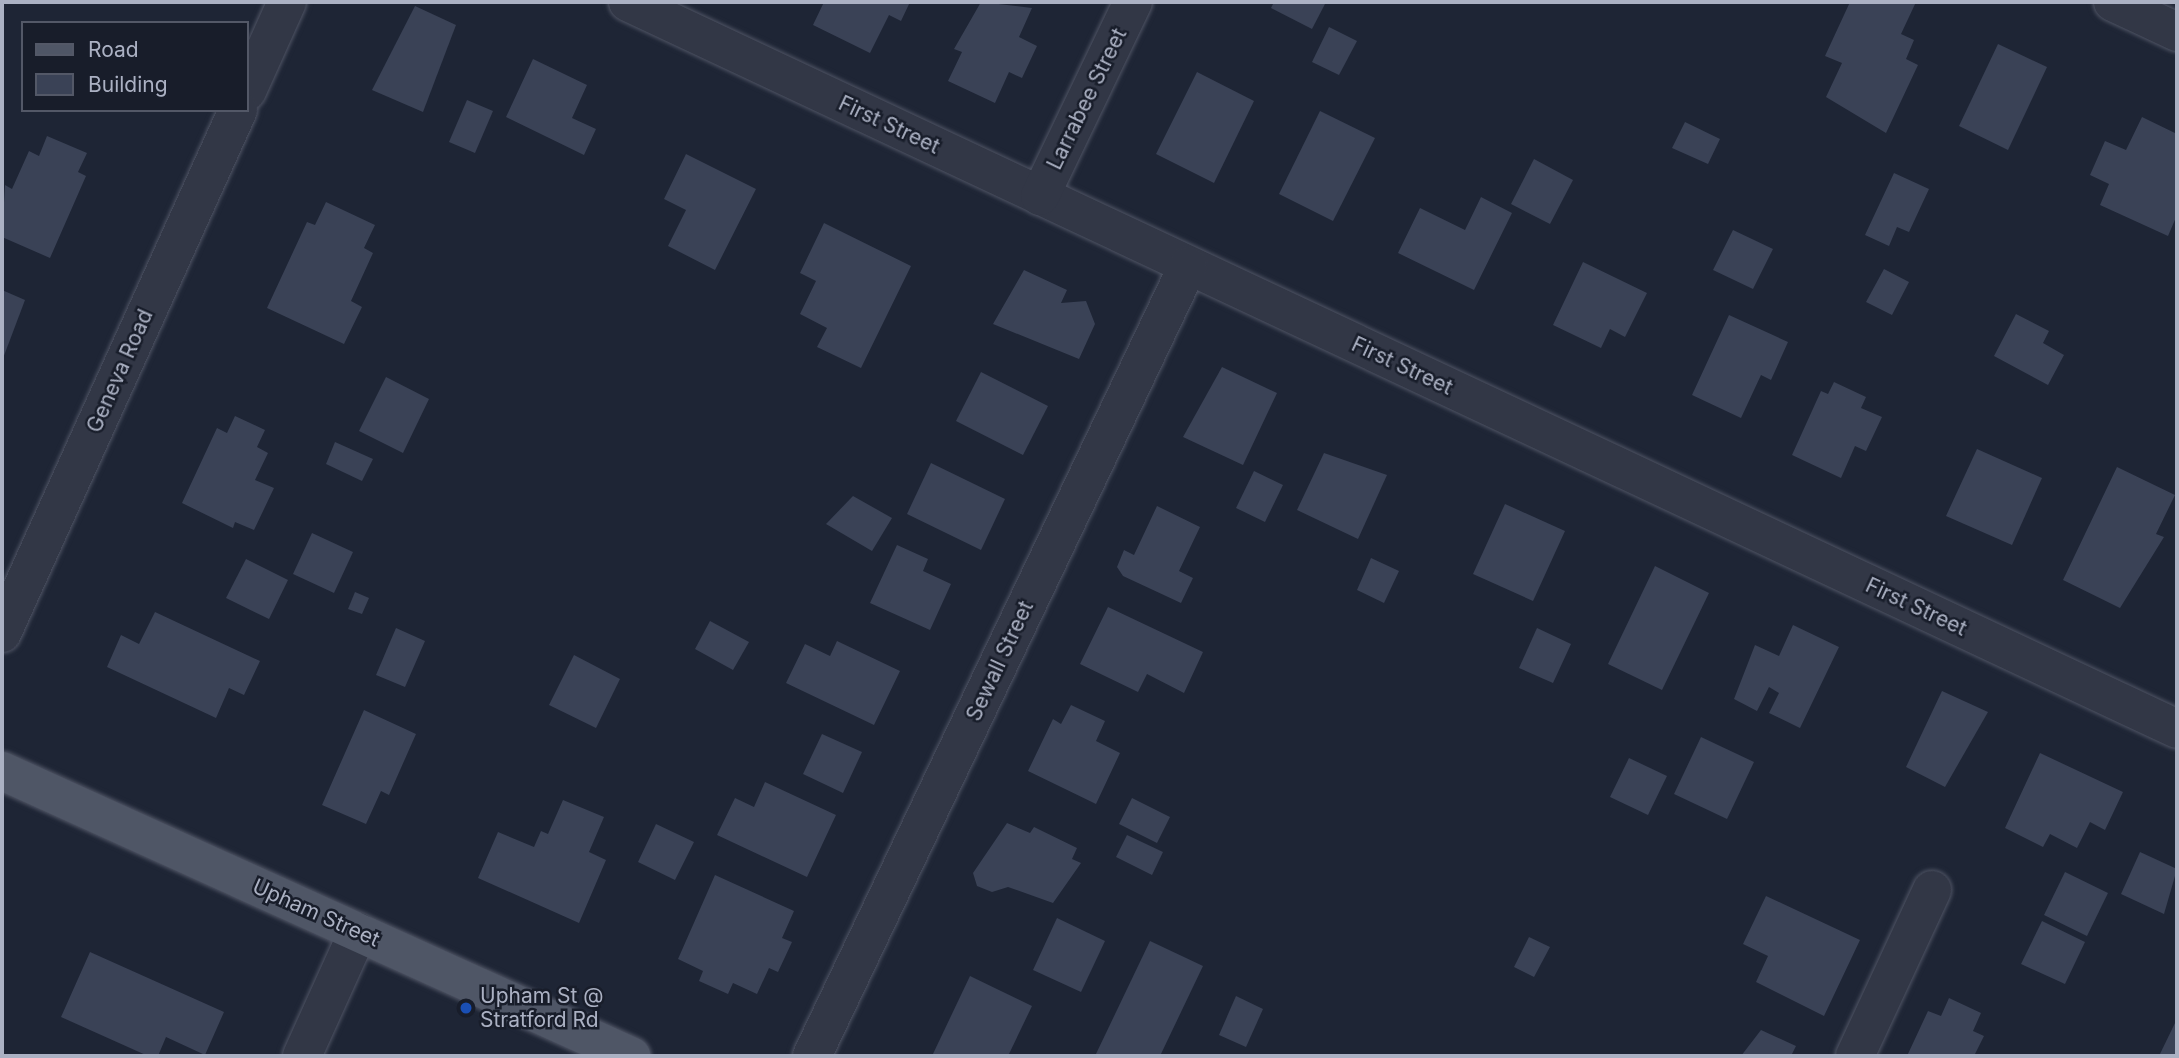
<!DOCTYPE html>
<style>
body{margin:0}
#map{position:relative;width:2179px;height:1058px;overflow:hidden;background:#1e2535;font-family:Inter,sans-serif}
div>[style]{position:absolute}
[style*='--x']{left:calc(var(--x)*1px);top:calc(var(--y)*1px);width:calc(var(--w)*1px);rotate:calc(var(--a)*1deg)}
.building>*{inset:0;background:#3a4256}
.roads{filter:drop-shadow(0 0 2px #4f5464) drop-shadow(0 0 2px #4f5464)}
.minor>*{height:38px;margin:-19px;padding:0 19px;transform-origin:19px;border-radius:19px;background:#323746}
.major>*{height:38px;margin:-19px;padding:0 19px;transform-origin:19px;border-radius:19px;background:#4f5666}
.dots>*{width:19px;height:19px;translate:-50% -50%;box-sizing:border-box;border:4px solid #181d2a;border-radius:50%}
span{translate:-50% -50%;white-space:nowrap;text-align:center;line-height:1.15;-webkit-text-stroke:5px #181d2a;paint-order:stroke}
.street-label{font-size:21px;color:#abb1c3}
.poi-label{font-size:21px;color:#abb1c3}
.left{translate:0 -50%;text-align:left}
.frame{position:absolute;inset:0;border:4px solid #abb1c3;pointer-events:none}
.legend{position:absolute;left:21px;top:21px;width:228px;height:91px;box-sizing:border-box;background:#181d2a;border:2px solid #535867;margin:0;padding:9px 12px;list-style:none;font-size:21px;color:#abb1c3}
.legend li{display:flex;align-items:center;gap:14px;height:35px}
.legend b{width:35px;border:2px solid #535867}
</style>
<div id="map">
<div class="building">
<div style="clip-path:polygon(824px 2px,910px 2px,901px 21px,889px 15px,870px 53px,813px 25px)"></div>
<div style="clip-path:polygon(981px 2px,1032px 8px,1019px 37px,1037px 46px,1022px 78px,1009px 72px,995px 103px,948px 81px,962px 52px,954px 49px)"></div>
<div style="clip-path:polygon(1274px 2px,1326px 2px,1312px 29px,1271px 8px)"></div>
<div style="clip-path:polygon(1850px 2px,1916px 2px,1901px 34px,1914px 40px,1906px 59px,1918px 65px,1886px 133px,1826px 97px,1842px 63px,1825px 56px)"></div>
<div style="clip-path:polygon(415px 6px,456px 25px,423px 112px,372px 90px)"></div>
<div style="clip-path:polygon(1329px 27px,1357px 41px,1339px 75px,1312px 62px)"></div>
<div style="clip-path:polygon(1998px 44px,2047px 67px,2008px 150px,1959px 126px)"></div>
<div style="clip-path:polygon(533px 59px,587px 85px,572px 118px,596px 129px,584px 155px,506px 117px)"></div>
<div style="clip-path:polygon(1197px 72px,1254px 101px,1214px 183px,1156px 154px)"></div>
<div style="clip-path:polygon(467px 100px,493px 111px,475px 153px,449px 142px)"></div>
<div style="clip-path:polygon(1320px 111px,1375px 138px,1333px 221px,1279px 194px)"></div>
<div style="clip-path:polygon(2142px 117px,2177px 134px,2177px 215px,2168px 236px,2100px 205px,2109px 184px,2090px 175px,2105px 141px,2126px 150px)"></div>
<div style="clip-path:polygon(1685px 122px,1720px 139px,1708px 164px,1672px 148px)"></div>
<div style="clip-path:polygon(47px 136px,87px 153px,78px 172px,86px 176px,50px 258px,2px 237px,5px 185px,12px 189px,29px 151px,39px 156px)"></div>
<div style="clip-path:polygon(686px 154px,756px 189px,715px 270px,668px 246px,686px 210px,664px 199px)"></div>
<div style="clip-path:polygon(1534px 159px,1573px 180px,1550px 224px,1511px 204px)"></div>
<div style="clip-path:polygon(1894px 173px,1929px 189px,1909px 232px,1897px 227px,1889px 246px,1865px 235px)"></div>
<div style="clip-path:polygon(1481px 197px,1512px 213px,1474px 290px,1398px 253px,1420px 208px,1465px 230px)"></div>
<div style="clip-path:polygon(326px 202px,375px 225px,364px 248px,373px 253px,351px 301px,362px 307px,344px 344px,267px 308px,307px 222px,315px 225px)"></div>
<div style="clip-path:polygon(824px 223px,911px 266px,861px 368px,817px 347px,827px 328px,800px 314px,816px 281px,800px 273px)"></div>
<div style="clip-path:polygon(1733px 230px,1773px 249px,1753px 289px,1713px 270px)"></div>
<div style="clip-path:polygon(1583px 262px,1647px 293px,1625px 337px,1610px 329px,1601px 348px,1553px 325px)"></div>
<div style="clip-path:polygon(1884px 269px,1909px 282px,1892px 315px,1866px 302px)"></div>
<div style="clip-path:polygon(1024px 270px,1067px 290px,1061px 303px,1086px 301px,1095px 324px,1079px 359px,993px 324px)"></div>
<div style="clip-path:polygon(2px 290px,25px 300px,2px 361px)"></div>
<div style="clip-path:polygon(2016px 314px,2049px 331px,2043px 343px,2064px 355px,2048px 385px,1994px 356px)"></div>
<div style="clip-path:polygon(1729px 315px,1788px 342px,1771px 380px,1761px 375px,1741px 418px,1692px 395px)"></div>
<div style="clip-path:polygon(1222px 367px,1277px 393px,1243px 465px,1183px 437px)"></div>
<div style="clip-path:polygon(981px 372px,1048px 406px,1023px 455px,956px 421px)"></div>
<div style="clip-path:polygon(386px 377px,429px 399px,403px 453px,359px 431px)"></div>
<div style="clip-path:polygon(1834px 382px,1866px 397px,1861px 408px,1882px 417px,1866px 451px,1855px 446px,1841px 478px,1792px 455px,1821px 391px,1828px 394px)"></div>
<div style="clip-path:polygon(235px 416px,265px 430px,257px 447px,268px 453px,255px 480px,274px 488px,254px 530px,235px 522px,233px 528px,182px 503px,217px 428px,227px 433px)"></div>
<div style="clip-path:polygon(335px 442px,373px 459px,362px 481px,326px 464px)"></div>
<div style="clip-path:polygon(1977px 449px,2042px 478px,2012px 545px,1946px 516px)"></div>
<div style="clip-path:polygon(1324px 453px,1387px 475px,1358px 539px,1297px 510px)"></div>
<div style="clip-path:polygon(931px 463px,1005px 499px,981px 550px,907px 514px)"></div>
<div style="clip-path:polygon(2117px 467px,2175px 495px,2156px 534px,2164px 537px,2120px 608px,2063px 580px)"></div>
<div style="clip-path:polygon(1254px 471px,1283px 485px,1265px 522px,1236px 508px)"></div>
<div style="clip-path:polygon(853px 496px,892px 518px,872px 551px,826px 524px)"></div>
<div style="clip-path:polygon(1505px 504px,1565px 531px,1533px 601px,1473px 574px)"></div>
<div style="clip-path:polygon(1157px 506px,1200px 527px,1179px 571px,1193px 578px,1181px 603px,1123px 576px,1117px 567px,1124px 550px,1134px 555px)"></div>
<div style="clip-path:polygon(312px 533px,353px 552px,334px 593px,293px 574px)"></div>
<div style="clip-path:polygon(897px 545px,928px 559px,923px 571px,951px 584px,930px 630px,870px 603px)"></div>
<div style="clip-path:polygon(1371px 558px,1399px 571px,1384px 603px,1357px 590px)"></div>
<div style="clip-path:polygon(246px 559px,288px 580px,269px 619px,226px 598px)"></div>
<div style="clip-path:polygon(1655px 566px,1709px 593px,1662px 690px,1608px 664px)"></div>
<div style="clip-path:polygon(355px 592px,369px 598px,362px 614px,348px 609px)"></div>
<div style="clip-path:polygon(1108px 607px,1203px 652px,1184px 693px,1147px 674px,1138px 692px,1080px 664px)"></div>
<div style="clip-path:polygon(155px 612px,260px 661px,244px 695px,229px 688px,216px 718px,107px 667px,121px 635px,139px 644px)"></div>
<div style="clip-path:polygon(710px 621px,749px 642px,733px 670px,695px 649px)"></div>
<div style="clip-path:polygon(1793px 625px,1839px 647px,1800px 728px,1769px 713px,1779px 693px,1769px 687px,1757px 711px,1734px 699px,1755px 645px,1779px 656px)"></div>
<div style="clip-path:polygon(396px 628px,425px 641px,405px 687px,376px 675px)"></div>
<div style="clip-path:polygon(1537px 628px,1571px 644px,1553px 683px,1519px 668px)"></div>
<div style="clip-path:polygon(837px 641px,900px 671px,874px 725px,786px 683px,805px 644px,830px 656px)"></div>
<div style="clip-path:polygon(574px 655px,620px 679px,596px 728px,549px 705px)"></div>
<div style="clip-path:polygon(1942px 691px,1988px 712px,1945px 787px,1906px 767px)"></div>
<div style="clip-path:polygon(1071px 705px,1105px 721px,1096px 741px,1120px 753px,1096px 804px,1028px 771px,1053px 719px,1061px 724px)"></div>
<div style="clip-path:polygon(364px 710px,416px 734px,389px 795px,381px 791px,366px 824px,322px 805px)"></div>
<div style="clip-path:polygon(822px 734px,862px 752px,843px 793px,803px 774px)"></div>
<div style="clip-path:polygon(1701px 737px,1754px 762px,1727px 819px,1674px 794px)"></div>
<div style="clip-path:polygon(2040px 753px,2123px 792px,2105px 830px,2090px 822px,2077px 848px,2050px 834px,2043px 847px,2005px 828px)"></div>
<div style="clip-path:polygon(1629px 758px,1667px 776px,1648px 815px,1610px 797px)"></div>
<div style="clip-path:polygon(765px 782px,836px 815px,807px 877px,717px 835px,735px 798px,754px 807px)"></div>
<div style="clip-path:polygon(1132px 798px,1170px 817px,1157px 843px,1119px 824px)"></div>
<div style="clip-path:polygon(563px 800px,604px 817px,589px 852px,606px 860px,579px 923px,478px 878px,498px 832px,534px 847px,541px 831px,548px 834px)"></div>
<div style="clip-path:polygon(1007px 823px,1030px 833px,1034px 827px,1077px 848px,1072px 859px,1081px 863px,1053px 903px,1008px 887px,992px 892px,977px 886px,973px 873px)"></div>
<div style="clip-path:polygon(656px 824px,694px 842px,675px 880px,638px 862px)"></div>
<div style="clip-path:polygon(1127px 835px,1163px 852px,1152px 875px,1116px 857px)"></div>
<div style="clip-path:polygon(2140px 852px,2177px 869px,2164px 914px,2121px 894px)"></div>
<div style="clip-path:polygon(2065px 872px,2108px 893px,2087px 936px,2044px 915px)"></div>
<div style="clip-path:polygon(715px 875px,794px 911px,782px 938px,792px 942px,778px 972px,769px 968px,757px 994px,733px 983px,728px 994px,699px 981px,703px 971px,678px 959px)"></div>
<div style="clip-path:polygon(1766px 896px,1860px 940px,1824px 1016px,1756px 982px,1768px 956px,1743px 944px)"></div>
<div style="clip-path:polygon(1057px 918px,1105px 941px,1081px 992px,1033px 970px)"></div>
<div style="clip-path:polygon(2042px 921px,2085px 942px,2065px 984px,2021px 964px)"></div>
<div style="clip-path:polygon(1529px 937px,1550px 947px,1534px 977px,1514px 967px)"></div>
<div style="clip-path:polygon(1150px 941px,1203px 966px,1160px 1056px,1095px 1056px)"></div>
<div style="clip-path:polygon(90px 952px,224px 1012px,205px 1055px,166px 1037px,158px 1056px,148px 1056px,61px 1017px)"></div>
<div style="clip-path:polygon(970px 976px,1032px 1006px,1008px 1056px,932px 1056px)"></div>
<div style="clip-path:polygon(1236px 996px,1263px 1009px,1246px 1047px,1219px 1035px)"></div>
<div style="clip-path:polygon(1949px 998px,1981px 1013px,1973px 1031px,1984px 1036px,1974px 1056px,1907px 1056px,1928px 1011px,1941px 1016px)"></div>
<div style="clip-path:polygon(2175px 1023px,2177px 1056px,2159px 1056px)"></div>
<div style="clip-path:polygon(1761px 1030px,1796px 1046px,1791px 1056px,1741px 1056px)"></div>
</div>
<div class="roads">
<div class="minor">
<div style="--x:628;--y:2;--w:1711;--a:25.14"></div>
<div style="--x:2113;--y:2;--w:71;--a:25.1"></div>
<div style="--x:247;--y:91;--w:98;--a:-65.8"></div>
<div style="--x:1040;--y:196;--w:215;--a:-64.4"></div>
<div style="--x:2;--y:633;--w:574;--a:-65.71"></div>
<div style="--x:302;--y:1056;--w:136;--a:-65.7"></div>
<div style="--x:812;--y:1056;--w:875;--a:-64.55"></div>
<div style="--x:1855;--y:1056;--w:183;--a:-65.1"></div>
</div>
<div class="major">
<div style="--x:2;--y:771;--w:691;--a:24.38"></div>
</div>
</div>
<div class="dots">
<div style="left:466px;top:1008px;background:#1a4fb4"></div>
</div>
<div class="street-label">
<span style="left:1087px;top:99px;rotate:-64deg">Larrabee Street</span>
<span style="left:889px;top:125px;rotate:25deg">First Street</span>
<span style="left:1402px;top:366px;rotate:25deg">First Street</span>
<span style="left:120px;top:371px;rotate:-66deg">Geneva Road</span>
<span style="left:1916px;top:607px;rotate:25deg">First Street</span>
<span style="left:1000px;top:661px;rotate:-65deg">Sewall Street</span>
<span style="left:316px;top:913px;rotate:24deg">Upham Street</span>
</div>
<div class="poi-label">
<span class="left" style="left:480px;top:1008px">Upham St @<br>Stratford Rd</span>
</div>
<div class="frame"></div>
<ul class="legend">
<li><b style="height:9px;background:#4f5666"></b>Road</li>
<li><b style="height:19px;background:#3a4256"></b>Building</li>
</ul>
</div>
